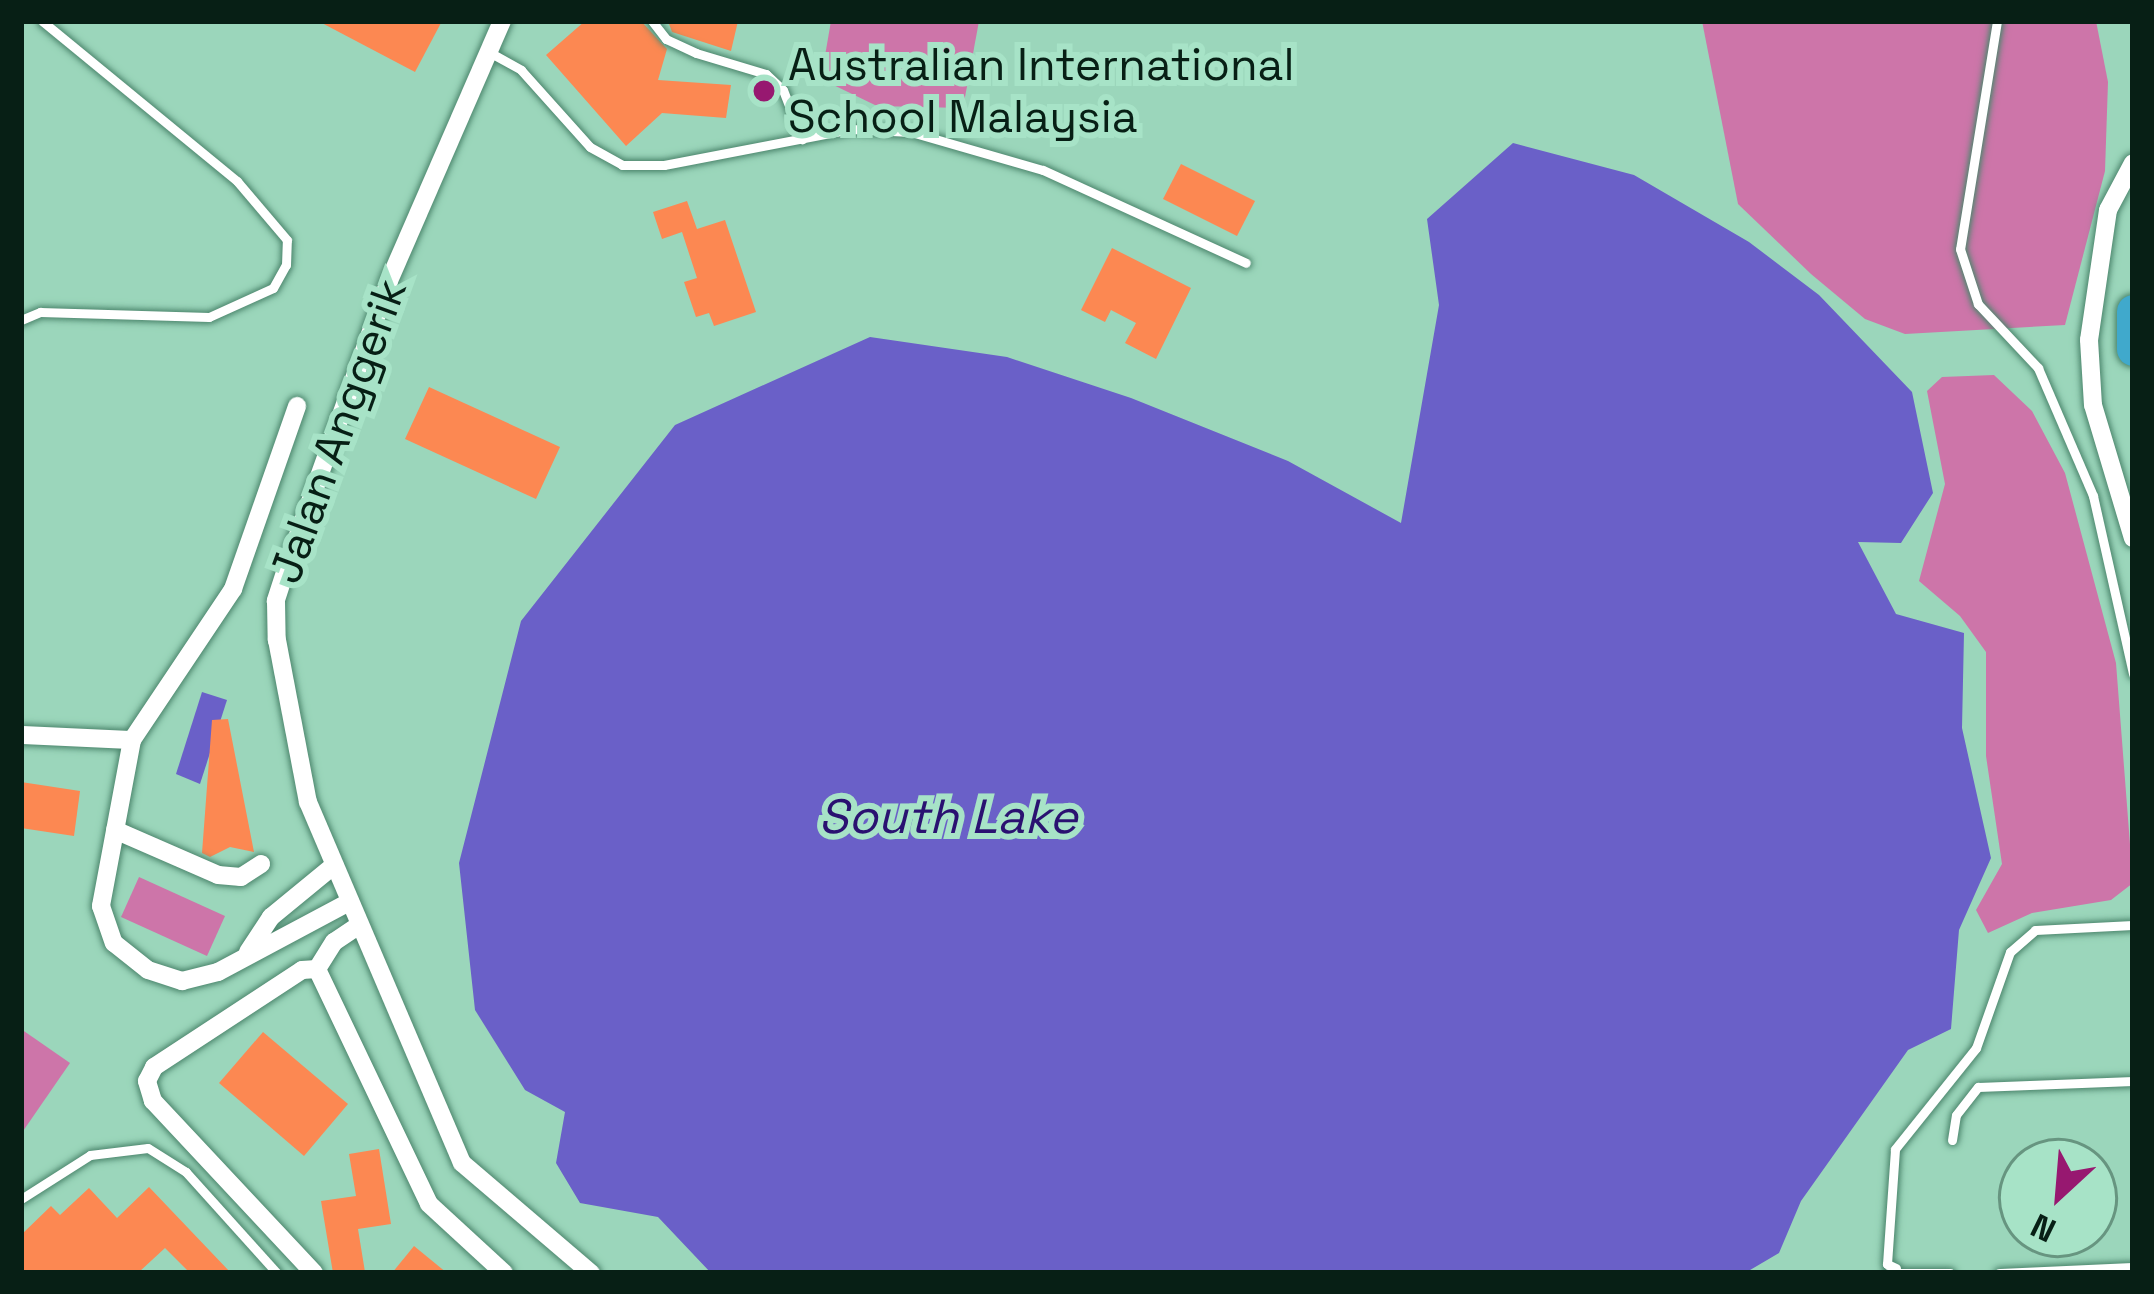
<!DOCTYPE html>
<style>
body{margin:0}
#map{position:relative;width:2154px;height:1294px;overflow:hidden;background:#9bd6bb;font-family:"Space Grotesk",sans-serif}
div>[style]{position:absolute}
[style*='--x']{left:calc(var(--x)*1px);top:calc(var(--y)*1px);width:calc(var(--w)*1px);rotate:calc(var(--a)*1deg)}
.green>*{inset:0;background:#cd75a9}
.water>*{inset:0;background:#6a60c8}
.building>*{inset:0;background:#fc8852}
.roads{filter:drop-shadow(0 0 3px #4b856c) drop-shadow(0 0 3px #4b856c)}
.lane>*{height:9px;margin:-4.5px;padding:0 4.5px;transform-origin:4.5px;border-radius:4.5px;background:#fff}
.street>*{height:18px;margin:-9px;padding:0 9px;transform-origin:9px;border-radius:9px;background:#fff}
.highway>*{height:33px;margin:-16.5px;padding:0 16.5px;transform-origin:16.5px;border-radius:16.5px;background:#40a9cc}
.dots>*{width:33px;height:33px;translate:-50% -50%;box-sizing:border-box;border:6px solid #a7e3c7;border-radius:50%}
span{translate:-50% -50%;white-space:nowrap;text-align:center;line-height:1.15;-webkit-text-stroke:12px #a7e3c7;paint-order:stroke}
.poi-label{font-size:45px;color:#071f15}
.left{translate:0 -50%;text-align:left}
.street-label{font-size:45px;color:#071f15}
.water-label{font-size:48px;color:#2a1171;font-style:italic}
.frame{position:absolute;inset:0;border:24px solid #071f15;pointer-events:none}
.north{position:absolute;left:1998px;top:1138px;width:120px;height:120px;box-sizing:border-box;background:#a7e3c7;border:3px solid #679580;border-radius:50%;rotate:206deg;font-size:33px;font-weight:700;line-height:48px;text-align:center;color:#071f15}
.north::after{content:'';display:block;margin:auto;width:42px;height:54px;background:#971870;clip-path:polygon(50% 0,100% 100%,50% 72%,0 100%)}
</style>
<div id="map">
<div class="green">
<div style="clip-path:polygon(831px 21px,979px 21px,963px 108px,877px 106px,821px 79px)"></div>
<div style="clip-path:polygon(1702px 21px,2096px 21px,2108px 82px,2105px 171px,2065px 325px,1905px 334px,1865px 319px,1811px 274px,1738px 204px)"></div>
<div style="clip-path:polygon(1994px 375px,2032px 411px,2065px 473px,2116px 663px,2133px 883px,2111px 900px,2032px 913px,1988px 933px,1976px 910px,2002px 864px,1986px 756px,1986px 652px,1960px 616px,1919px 581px,1945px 484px,1927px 391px,1942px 377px)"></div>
<div style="clip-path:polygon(139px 877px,225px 916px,207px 956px,121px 917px)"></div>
<div style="clip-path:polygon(21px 1029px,70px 1063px,21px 1134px)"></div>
</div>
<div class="water">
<div style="clip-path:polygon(1513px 143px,1634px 175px,1749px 242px,1819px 295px,1912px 392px,1933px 493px,1901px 543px,1858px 542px,1896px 614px,1964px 633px,1962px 728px,1991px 858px,1959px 930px,1951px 1029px,1908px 1050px,1801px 1201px,1779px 1253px,1745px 1273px,711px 1273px,658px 1217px,580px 1203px,556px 1163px,565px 1112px,525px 1090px,475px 1010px,459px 863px,521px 621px,675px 425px,870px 337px,1007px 357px,1131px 398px,1288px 461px,1401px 523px,1439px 305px,1427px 219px)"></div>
<div style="clip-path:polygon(202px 692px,227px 700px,200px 784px,176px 774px)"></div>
</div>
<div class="building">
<div style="clip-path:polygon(318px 21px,442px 21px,415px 72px)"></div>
<div style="clip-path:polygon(585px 21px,641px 21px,667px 49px,658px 80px,731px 85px,726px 118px,662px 113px,626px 146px,546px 55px)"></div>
<div style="clip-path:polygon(668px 21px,738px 21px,731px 51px,672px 32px)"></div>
<div style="clip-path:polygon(1181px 164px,1255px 201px,1237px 236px,1163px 199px)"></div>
<div style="clip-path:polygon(687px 201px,697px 229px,725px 220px,756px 312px,714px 326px,709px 313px,696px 317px,684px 282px,697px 278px,682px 232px,662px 239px,653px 212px)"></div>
<div style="clip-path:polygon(1112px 248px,1191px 288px,1156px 359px,1125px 343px,1136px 323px,1111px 310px,1105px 322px,1081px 310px)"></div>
<div style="clip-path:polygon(429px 387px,560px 447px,536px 499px,405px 439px)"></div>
<div style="clip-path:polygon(228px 719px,254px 852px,230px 847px,210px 857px,202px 853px,212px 720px)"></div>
<div style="clip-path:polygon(21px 782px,80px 791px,74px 836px,21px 828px)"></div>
<div style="clip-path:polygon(263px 1032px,348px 1104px,304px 1156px,219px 1083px)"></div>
<div style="clip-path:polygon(379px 1149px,391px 1224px,358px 1229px,365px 1272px,333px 1273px,321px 1201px,356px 1196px,349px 1154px)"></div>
<div style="clip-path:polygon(149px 1187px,231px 1273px,190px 1273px,165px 1248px,139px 1272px,21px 1273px,21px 1235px,51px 1206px,60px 1215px,89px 1188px,117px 1218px)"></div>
<div style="clip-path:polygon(414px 1246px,447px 1273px,392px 1273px)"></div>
</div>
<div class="roads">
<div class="lane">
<div style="--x:652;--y:21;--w:23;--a:52"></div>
<div style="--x:666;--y:39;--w:33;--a:25"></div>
<div style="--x:696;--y:53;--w:73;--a:16.7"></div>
<div style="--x:766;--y:74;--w:23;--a:43"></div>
<div style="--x:783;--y:90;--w:53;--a:68.8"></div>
<div style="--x:1997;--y:21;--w:231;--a:99.2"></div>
<div style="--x:1960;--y:249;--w:58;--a:71.9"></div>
<div style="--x:1978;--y:304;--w:88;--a:46.8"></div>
<div style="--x:2038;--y:368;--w:139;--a:66.7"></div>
<div style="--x:2093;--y:496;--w:182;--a:77.3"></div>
<div style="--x:489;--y:52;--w:37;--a:29"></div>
<div style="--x:521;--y:70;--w:103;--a:48.1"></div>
<div style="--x:590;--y:147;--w:37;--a:29"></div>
<div style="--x:622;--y:165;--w:42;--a:0"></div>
<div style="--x:664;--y:165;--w:190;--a:-10.9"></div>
<div style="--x:851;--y:129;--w:60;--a:2.9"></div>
<div style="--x:911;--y:132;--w:137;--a:16.1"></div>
<div style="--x:1043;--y:170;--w:223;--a:24.6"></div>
<div style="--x:21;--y:320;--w:21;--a:-23"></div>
<div style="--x:40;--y:312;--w:169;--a:1.7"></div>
<div style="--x:209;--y:317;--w:70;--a:-24.4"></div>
<div style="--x:273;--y:288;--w:26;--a:-61"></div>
<div style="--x:286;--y:265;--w:25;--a:-88"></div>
<div style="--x:287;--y:240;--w:77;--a:-130.3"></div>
<div style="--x:237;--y:181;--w:252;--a:-140.6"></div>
<div style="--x:1952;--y:1140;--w:25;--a:-81"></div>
<div style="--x:1956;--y:1115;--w:36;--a:-52"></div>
<div style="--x:1978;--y:1087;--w:155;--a:-2.2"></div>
<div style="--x:21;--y:1199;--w:82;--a:-32.5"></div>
<div style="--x:90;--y:1155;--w:58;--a:-6.9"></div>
<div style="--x:148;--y:1148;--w:45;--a:32.3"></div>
<div style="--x:186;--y:1172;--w:136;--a:48"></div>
<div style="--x:1896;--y:1268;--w:10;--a:-156"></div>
<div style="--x:1887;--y:1264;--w:115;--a:-86"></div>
<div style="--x:1895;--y:1149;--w:129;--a:-51.3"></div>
<div style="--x:1976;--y:1048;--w:102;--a:-70.5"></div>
<div style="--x:2010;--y:952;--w:33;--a:-41"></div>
<div style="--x:2035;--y:930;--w:98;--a:-2.9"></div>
<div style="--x:1888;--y:1273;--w:62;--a:0"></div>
<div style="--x:1999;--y:1273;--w:134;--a:-2.6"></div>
</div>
<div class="street">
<div style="--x:502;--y:21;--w:283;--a:113.5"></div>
<div style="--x:389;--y:281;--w:300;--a:109.7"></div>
<div style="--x:288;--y:563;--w:40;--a:108"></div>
<div style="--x:276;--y:601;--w:39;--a:89"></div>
<div style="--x:277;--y:640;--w:165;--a:79.2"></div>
<div style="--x:308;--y:802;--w:392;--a:66.9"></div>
<div style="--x:462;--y:1163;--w:170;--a:40.5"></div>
<div style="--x:2133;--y:163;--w:53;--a:118"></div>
<div style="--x:2108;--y:210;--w:131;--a:98.3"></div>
<div style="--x:2089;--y:340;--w:65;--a:86.5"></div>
<div style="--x:2093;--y:405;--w:139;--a:73.3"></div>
<div style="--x:21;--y:735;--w:111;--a:2.6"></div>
<div style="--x:132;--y:740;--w:169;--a:100.6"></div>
<div style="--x:101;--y:906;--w:39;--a:71"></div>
<div style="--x:114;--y:943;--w:43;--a:38.5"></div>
<div style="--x:148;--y:970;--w:36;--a:18"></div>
<div style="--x:182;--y:981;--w:37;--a:-14"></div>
<div style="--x:218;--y:972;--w:149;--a:-28.1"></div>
<div style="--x:132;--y:740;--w:182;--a:-56.2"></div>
<div style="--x:233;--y:589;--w:194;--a:-70.7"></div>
<div style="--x:115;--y:830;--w:112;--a:23.6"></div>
<div style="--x:218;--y:875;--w:23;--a:5"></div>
<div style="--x:241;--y:877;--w:24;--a:-33"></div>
<div style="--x:248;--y:952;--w:42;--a:-56.7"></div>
<div style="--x:271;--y:917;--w:80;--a:-39.4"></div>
<div style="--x:317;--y:969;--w:32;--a:-58"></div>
<div style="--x:334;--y:942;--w:30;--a:-34"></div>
<div style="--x:314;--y:1273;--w:236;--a:-133.1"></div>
<div style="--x:153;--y:1101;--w:21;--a:-107"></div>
<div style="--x:147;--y:1081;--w:16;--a:-63"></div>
<div style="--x:154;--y:1067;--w:177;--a:-33.2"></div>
<div style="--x:302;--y:970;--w:15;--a:-4"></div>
<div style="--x:317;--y:969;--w:260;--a:64.5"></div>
<div style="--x:429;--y:1204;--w:102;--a:42.6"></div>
</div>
<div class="highway">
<div style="--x:2133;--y:311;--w:38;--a:90"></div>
</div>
</div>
<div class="dots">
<div style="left:764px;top:91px;background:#971870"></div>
</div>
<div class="poi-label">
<span class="left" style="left:788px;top:91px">Australian International<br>School Malaysia</span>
</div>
<div class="street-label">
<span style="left:338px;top:431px;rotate:-70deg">Jalan Anggerik</span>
</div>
<div class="water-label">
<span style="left:948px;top:817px">South Lake</span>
</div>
<div class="frame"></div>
<div class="north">N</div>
</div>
